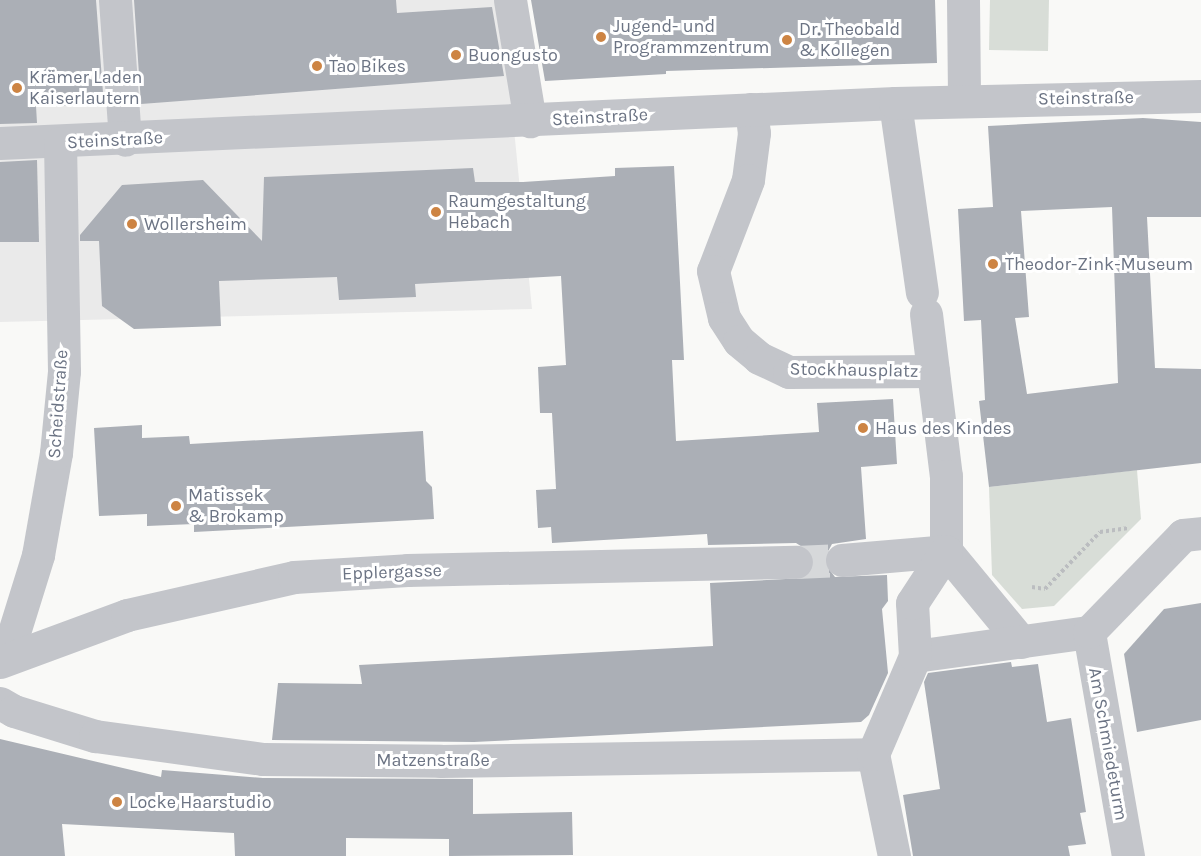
<!DOCTYPE html>
<meta charset="utf-8">
<style>
body{margin:0}
#map{position:relative;width:1201px;height:856px;overflow:hidden;background:#f9f9f7;font-family:Karla,sans-serif}
div>[style]{position:absolute}
[style*='--x']{left:calc(var(--x)*1px);top:calc(var(--y)*1px);width:calc(var(--w)*1px);rotate:calc(var(--a)*1deg)}
.built>*{inset:0;background:#eaeaea}
.green>*{inset:0;background:#d8ddd7}
.building>*{inset:0;background:#abafb6}
.minor-tunnel>*{height:33px;margin-top:-16.5px;transform-origin:0;background:repeating-linear-gradient(90deg,#d6d8da 0 33px,transparent 0 49px)}
.path>*{height:4px;margin-top:-2px;transform-origin:0;background:repeating-linear-gradient(90deg,#bbbdc0 0 3px,transparent 0 6px)}
.pedestrian>*{height:33px;margin:-16.5px;padding:0 16.5px;transform-origin:16.5px;border-radius:16.5px;background:#c3c5ca}
.minor>*{height:33px;margin:-16.5px;padding:0 16.5px;transform-origin:16.5px;border-radius:16.5px;background:#c3c5ca}
.dots>*{width:16px;height:16px;translate:-50% -50%;box-sizing:border-box;border:3px solid #fff;border-radius:50%}
span{translate:-50% -50%;white-space:nowrap;text-align:center;line-height:1.15;-webkit-text-stroke:6px #fff;paint-order:stroke}
.poi-label{font-size:18px;color:#6c7484}
.left{translate:0 -50%;text-align:left}
.street-label{font-size:18px;color:#6c7484}
</style>
<div id="map">
<div class="built">
<div style="clip-path:polygon(0 0,501px 0,532px 309px,0 322px)"></div>
</div>
<div class="green">
<div style="clip-path:polygon(990px 0,1049px 0,1048px 51px,989px 50px)"></div>
<div style="clip-path:polygon(1137px 470px,1141px 519px,1054px 606px,1022px 609px,992px 575px,989px 487px)"></div>
</div>
<div class="building">
<div style="clip-path:polygon(0 0,96px 0,104px 106px,36px 106px,37px 123px,0 124px)"></div>
<div style="clip-path:polygon(134px 0,396px 0,397px 13px,492px 7px,504px 76px,141px 104px)"></div>
<div style="clip-path:polygon(531px 0,935px 0,937px 63px,666px 71px,666px 74px,545px 81px)"></div>
<div style="clip-path:polygon(evenodd,1143px 118px,1201px 122px,1201px 217px,1147px 217px,1155px 368px,1201px 369px,1201px 463px,989px 487px,979px 401px,985px 400px,981px 320px,964px 321px,958px 209px,993px 207px,988px 126px,1143px 118px,1112px 207px,1118px 383px,1027px 394px,1015px 318px,1029px 317px,1021px 211px,1112px 207px)"></div>
<div style="clip-path:polygon(37px 160px,39px 242px,0 242px,0 162px)"></div>
<div style="clip-path:polygon(674px 166px,684px 360px,672px 360px,676px 441px,819px 432px,817px 403px,893px 399px,897px 464px,861px 467px,866px 539px,832px 544px,823px 561px,835px 577px,887px 575px,888px 601px,882px 609px,888px 673px,869px 715px,861px 722px,474px 742px,272px 740px,278px 683px,362px 684px,359px 665px,713px 646px,710px 583px,805px 578px,813px 570px,812px 553px,796px 543px,708px 545px,707px 534px,552px 543px,551px 527px,538px 528px,536px 490px,556px 489px,552px 413px,540px 413px,538px 367px,566px 365px,561px 276px,415px 284px,416px 297px,339px 300px,337px 277px,219px 281px,221px 326px,134px 329px,102px 306px,99px 241px,80px 241px,80px 235px,122px 185px,203px 180px,262px 241px,264px 177px,473px 168px,475px 182px,523px 182px,615px 176px,615px 168px)"></div>
<div style="clip-path:polygon(142px 425px,142px 438px,189px 436px,190px 444px,423px 431px,426px 481px,432px 487px,434px 519px,194px 532px,194px 524px,147px 526px,147px 514px,99px 516px,94px 428px)"></div>
<div style="clip-path:polygon(1201px 603px,1201px 720px,1137px 732px,1124px 654px,1164px 609px)"></div>
<div style="clip-path:polygon(1011px 662px,1012px 667px,1038px 664px,1047px 722px,1071px 718px,1086px 812px,1080px 813px,1086px 844px,1068px 846px,1070px 856px,913px 856px,903px 795px,940px 789px,924px 682px,928px 673px)"></div>
<div style="clip-path:polygon(0 739px,161px 777px,162px 770px,263px 778px,473px 779px,473px 814px,572px 812px,573px 855px,449px 856px,449px 839px,346px 838px,346px 856px,235px 856px,234px 833px,62px 824px,65px 856px,0 856px)"></div>
</div>
<div class="minor-tunnel">
<div style="--x:796;--y:562;--w:46;--a:-2.5"></div>
</div>
<div class="path">
<div style="--x:1032;--y:587;--w:13;--a:9"></div>
<div style="--x:1045;--y:589;--w:79;--a:-46"></div>
<div style="--x:1100;--y:532;--w:29;--a:-8"></div>
</div>
<div class="pedestrian">
<div style="--x:895;--y:103;--w:191;--a:81.9"></div>
<div style="--x:751;--y:109;--w:24;--a:83"></div>
<div style="--x:754;--y:133;--w:47;--a:97.3"></div>
<div style="--x:748;--y:180;--w:97;--a:111"></div>
<div style="--x:713;--y:271;--w:48;--a:76.8"></div>
<div style="--x:724;--y:318;--w:27;--a:57"></div>
<div style="--x:739;--y:341;--w:26;--a:40"></div>
<div style="--x:759;--y:358;--w:33;--a:25"></div>
<div style="--x:789;--y:372;--w:144;--a:-0.4"></div>
<div style="--x:926;--y:314;--w:163;--a:83"></div>
<div style="--x:946;--y:476;--w:75;--a:90"></div>
</div>
<div class="minor">
<div style="--x:115;--y:0;--w:140;--a:85.9"></div>
<div style="--x:510;--y:0;--w:123;--a:80.6"></div>
<div style="--x:963;--y:0;--w:100;--a:89.4"></div>
<div style="--x:0;--y:143;--w:896;--a:-2.56"></div>
<div style="--x:895;--y:103;--w:306;--a:-1.3"></div>
<div style="--x:946;--y:551;--w:118;--a:50.5"></div>
<div style="--x:842;--y:560;--w:104;--a:-4.9"></div>
<div style="--x:915;--y:656;--w:176;--a:-7.9"></div>
<div style="--x:6;--y:658;--w:108;--a:-72.7"></div>
<div style="--x:38;--y:555;--w:104;--a:-80"></div>
<div style="--x:56;--y:453;--w:82;--a:-84.4"></div>
<div style="--x:64;--y:371;--w:228;--a:-91"></div>
<div style="--x:0;--y:662;--w:135;--a:-20.3"></div>
<div style="--x:127;--y:615;--w:171;--a:-12.8"></div>
<div style="--x:294;--y:577;--w:113;--a:-3.5"></div>
<div style="--x:407;--y:570;--w:389;--a:-1.2"></div>
<div style="--x:0;--y:703;--w:16;--a:30"></div>
<div style="--x:14;--y:711;--w:85;--a:17.2"></div>
<div style="--x:95;--y:736;--w:170;--a:7.8"></div>
<div style="--x:263;--y:759;--w:177;--a:0.6"></div>
<div style="--x:440;--y:761;--w:433;--a:-0.9"></div>
<div style="--x:894;--y:856;--w:104;--a:-101.6"></div>
<div style="--x:873;--y:754;--w:107;--a:-66.8"></div>
<div style="--x:915;--y:656;--w:53;--a:-93.2"></div>
<div style="--x:912;--y:603;--w:62;--a:-56.8"></div>
<div style="--x:1128;--y:856;--w:227;--a:-99.9"></div>
<div style="--x:1089;--y:632;--w:135;--a:-45.9"></div>
<div style="--x:1183;--y:535;--w:18;--a:-6"></div>
</div>
<div class="dots">
<div style="left:601px;top:37px;background:#cd8443"></div>
<div style="left:787px;top:40px;background:#cd8443"></div>
<div style="left:456px;top:55px;background:#cd8443"></div>
<div style="left:317px;top:66px;background:#cd8443"></div>
<div style="left:17px;top:88px;background:#cd8443"></div>
<div style="left:436px;top:212px;background:#cd8443"></div>
<div style="left:132px;top:224px;background:#cd8443"></div>
<div style="left:993px;top:264px;background:#cd8443"></div>
<div style="left:863px;top:428px;background:#cd8443"></div>
<div style="left:176px;top:506px;background:#cd8443"></div>
<div style="left:117px;top:802px;background:#cd8443"></div>
</div>
<div class="poi-label">
<span class="left" style="left:613px;top:37px">Jugend- und<br>Programmzentrum</span>
<span class="left" style="left:799px;top:40px">Dr. Theobald<br>&amp; Kollegen</span>
<span class="left" style="left:468px;top:55px">Buongusto</span>
<span class="left" style="left:329px;top:66px">Tao Bikes</span>
<span class="left" style="left:29px;top:88px">Krämer Laden<br>Kaiserlautern</span>
<span class="left" style="left:448px;top:212px">Raumgestaltung<br>Hebach</span>
<span class="left" style="left:144px;top:224px">Wollersheim</span>
<span class="left" style="left:1005px;top:264px">Theodor-Zink-Museum</span>
<span class="left" style="left:875px;top:428px">Haus des Kindes</span>
<span class="left" style="left:188px;top:506px">Matissek<br>&amp; Brokamp</span>
<span class="left" style="left:129px;top:802px">Locke Haarstudio</span>
</div>
<div class="street-label">
<span style="left:1086px;top:98px;rotate:-1deg">Steinstraße</span>
<span style="left:600px;top:117px;rotate:-3deg">Steinstraße</span>
<span style="left:115px;top:140px;rotate:-3deg">Steinstraße</span>
<span style="left:854px;top:370px;rotate:1deg">Stockhausplatz</span>
<span style="left:58px;top:404px;rotate:-86deg">Scheidstraße</span>
<span style="left:392px;top:572px;rotate:-2deg">Epplergasse</span>
<span style="left:1108px;top:744px;rotate:80deg">Am Schmiedeturm</span>
<span style="left:433px;top:760px">Matzenstraße</span>
</div>
</div>
